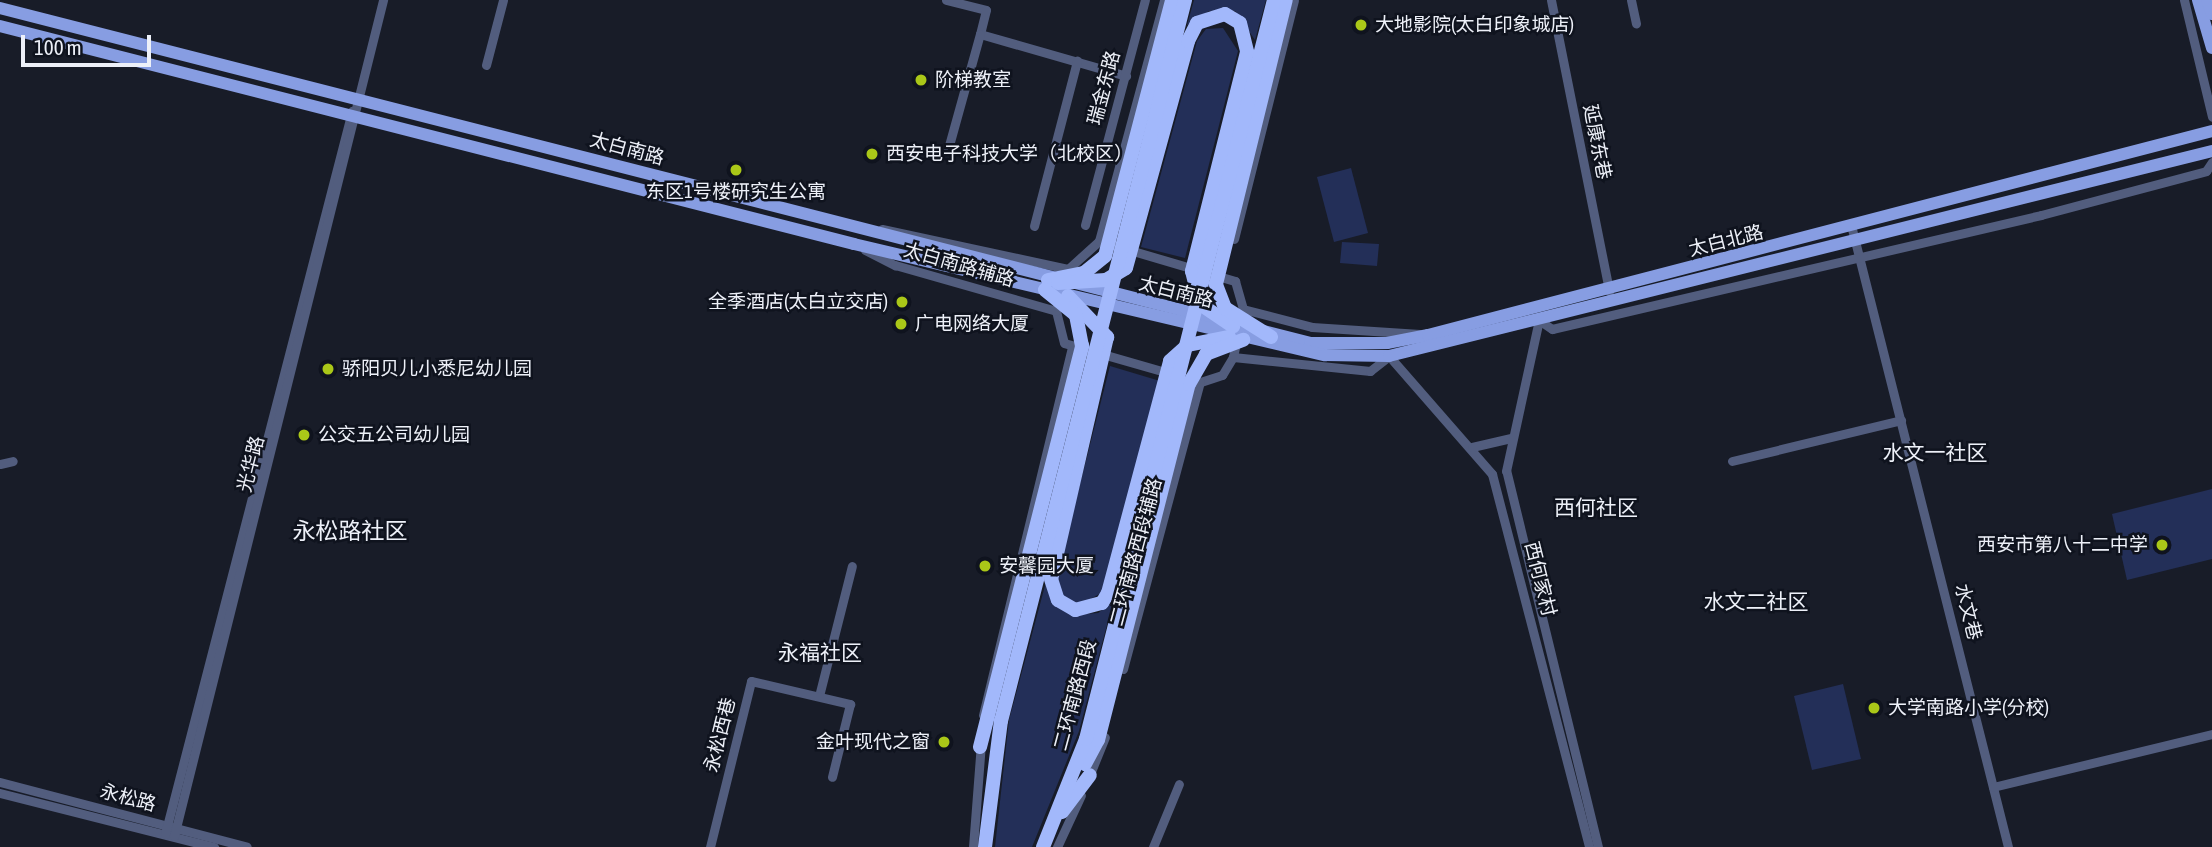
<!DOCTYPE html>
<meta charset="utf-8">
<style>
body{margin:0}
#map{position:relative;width:2212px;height:847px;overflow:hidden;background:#181c28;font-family:"Asap Condensed","Noto Sans SC",sans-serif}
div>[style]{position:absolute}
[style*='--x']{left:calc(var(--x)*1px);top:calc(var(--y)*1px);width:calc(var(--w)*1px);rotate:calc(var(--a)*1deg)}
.green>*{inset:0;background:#232f58}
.minor>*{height:9px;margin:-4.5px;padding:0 4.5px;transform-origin:4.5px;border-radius:4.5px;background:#525d7e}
.major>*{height:12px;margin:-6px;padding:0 6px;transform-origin:6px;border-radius:6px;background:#879de2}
.highway>*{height:14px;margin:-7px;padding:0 7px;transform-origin:7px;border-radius:7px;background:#a2b8fb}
.dots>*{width:19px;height:19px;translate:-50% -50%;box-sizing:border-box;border:4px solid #0f131e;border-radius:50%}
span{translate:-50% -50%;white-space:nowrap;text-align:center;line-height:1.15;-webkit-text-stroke:5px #0f131e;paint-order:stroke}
.poi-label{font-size:19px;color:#edf0f8}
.left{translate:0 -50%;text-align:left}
.right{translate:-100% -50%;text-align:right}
.street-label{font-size:19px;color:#edf0f8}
.neighbourhood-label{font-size:21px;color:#edf0f8}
.quarter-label{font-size:23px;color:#edf0f8}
.scale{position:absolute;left:21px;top:35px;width:130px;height:32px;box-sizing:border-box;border:4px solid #edf0f8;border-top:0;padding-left:9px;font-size:21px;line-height:24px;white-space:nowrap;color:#edf0f8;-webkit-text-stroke:5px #0f131e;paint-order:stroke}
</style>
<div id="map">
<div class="green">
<div style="clip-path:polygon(1194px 0,1266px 0,1255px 40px,1235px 11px,1209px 11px,1187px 25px)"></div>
<div style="clip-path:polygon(1223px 28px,1238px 51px,1185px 258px,1141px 247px,1197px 41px,1206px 29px)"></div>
<div style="clip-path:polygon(1351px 168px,1368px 233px,1334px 242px,1317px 177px)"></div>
<div style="clip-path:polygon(1342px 242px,1379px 244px,1377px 266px,1340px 263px)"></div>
<div style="clip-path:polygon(1110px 366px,1160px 381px,1103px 592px,1078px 606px,1063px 598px,1057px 575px)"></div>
<div style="clip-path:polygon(2212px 489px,2212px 559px,2127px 580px,2112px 514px)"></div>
<div style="clip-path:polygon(1046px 582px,1055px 605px,1072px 615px,1098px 613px,1113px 602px,1079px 731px,1032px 847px,995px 847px,1009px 720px)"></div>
<div style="clip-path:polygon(1843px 684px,1861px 759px,1812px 770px,1794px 696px)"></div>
</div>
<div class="minor">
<div style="--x:946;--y:0;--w:41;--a:14"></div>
<div style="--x:986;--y:10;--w:25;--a:104"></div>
<div style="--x:980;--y:34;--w:152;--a:16"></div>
<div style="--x:1551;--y:0;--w:297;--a:78.7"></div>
<div style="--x:1631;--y:0;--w:24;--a:78"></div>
<div style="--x:2184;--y:0;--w:120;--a:76.5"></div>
<div style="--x:486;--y:65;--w:67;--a:-75.3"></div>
<div style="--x:948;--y:149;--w:119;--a:-74.5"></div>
<div style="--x:1085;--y:225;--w:233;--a:-75.1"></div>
<div style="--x:1034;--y:226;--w:171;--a:-75.4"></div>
<div style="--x:882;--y:229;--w:190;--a:12.1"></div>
<div style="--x:1852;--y:229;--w:637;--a:75.83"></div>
<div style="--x:1234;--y:239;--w:246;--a:-75.9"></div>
<div style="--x:1099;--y:241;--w:142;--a:16.4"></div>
<div style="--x:1235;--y:281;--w:29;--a:74"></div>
<div style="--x:1243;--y:309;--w:49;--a:101.8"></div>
<div style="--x:1233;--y:357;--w:21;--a:121"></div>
<div style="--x:1222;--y:375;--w:23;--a:162"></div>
<div style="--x:1200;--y:382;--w:141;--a:-164"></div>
<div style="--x:1064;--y:343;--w:33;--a:-104"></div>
<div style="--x:1056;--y:311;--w:44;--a:-74.1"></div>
<div style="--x:1068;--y:269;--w:42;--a:-42.1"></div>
<div style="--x:1099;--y:241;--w:250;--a:-74.9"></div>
<div style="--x:865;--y:250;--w:34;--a:27"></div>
<div style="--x:895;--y:265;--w:167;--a:15.9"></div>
<div style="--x:1243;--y:309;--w:71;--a:14.6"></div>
<div style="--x:1312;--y:327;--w:108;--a:3.7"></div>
<div style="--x:1233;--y:357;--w:138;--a:5.8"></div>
<div style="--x:1370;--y:371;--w:24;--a:-38"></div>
<div style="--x:1389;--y:356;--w:157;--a:48.9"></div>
<div style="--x:1492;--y:474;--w:385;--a:75.4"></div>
<div style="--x:1472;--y:447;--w:40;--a:-13"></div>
<div style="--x:1732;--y:461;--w:174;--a:-13.6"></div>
<div style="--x:0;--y:464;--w:13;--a:-13"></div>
<div style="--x:1123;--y:669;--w:297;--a:-75"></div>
<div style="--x:819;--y:696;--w:134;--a:-75.8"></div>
<div style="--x:983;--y:715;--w:380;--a:-76.4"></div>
<div style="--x:1088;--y:779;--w:45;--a:-68"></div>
<div style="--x:0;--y:782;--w:255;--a:14.7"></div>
<div style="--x:1993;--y:787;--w:225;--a:-13.6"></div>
<div style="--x:0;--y:793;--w:221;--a:14.2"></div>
<div style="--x:165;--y:834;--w:747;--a:-75.5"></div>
<div style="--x:174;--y:836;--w:862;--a:-75.96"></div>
<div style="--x:710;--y:847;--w:171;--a:-76.1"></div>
<div style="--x:751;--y:681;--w:102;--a:13.1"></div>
<div style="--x:850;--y:704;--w:75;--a:103.9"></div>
<div style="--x:973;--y:847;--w:104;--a:-85.6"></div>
<div style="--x:1057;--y:847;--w:57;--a:-65.2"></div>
<div style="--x:1153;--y:847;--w:68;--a:-67.6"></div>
<div style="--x:1598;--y:847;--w:387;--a:-103.7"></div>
<div style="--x:1506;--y:471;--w:155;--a:-77.7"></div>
<div style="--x:1539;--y:320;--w:16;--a:35"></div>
<div style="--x:1552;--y:329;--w:502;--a:-13.12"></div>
<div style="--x:2041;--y:215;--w:171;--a:-14.9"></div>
<div style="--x:2206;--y:171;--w:11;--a:-56"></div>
</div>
<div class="major">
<div style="--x:2198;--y:0;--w:50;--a:73.7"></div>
<div style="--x:2207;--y:0;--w:15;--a:70"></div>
<div style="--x:0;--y:8;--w:1352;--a:14.34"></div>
<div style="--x:1310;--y:343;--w:77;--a:0"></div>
<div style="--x:1387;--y:343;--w:42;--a:-11"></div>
<div style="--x:1428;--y:335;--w:810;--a:-14.59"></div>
<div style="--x:0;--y:26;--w:881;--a:14.32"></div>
<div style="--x:854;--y:244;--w:484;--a:13.3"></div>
<div style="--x:1325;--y:355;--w:64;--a:0.9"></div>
<div style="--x:1389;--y:356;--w:848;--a:-13.99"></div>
</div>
<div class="highway">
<div style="--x:1048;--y:280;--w:37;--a:-11"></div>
<div style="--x:1084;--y:273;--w:27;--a:-39"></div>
<div style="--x:1105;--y:256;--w:265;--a:-75.3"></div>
<div style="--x:1058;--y:283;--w:48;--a:-3.6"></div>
<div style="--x:1106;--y:280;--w:23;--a:-31"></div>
<div style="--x:1126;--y:268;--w:235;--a:-74.7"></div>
<div style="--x:1188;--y:41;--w:20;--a:-63"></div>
<div style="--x:1197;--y:23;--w:29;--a:-18"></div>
<div style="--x:1225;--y:14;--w:17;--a:31"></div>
<div style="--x:1240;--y:23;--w:30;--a:76"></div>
<div style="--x:1247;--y:52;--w:226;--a:104.1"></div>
<div style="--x:1192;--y:271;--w:34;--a:76"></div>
<div style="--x:1200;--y:304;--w:40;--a:34"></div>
<div style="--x:1068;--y:296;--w:57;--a:46.4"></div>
<div style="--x:1107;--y:337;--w:248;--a:103"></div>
<div style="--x:1051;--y:579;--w:22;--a:72"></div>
<div style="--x:1058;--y:600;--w:20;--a:30"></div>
<div style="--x:1075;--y:610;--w:28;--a:-15"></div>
<div style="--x:1102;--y:603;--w:12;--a:-59"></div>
<div style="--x:1108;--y:593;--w:240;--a:-75"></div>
<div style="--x:1170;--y:361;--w:24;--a:-42"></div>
<div style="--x:1188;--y:345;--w:42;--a:-11"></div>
<div style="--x:1271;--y:337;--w:54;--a:-147.8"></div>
<div style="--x:1225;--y:308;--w:26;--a:-111"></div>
<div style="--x:1216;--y:284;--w:292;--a:-76.2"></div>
<div style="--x:980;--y:747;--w:414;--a:-75.7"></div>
<div style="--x:1082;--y:346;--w:32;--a:-101"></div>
<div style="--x:1076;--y:315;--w:40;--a:-141"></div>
<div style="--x:1085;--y:764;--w:27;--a:-62"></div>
<div style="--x:1098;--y:740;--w:367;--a:-75.7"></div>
<div style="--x:1189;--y:384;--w:34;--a:-60"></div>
<div style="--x:1206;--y:354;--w:40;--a:-21"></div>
<div style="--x:1062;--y:812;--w:46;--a:-52.9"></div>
<div style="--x:985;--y:847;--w:127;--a:-82.8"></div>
<div style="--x:1001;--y:721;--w:744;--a:-75.68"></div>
<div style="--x:1043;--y:847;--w:116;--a:-68.3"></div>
<div style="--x:1086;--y:739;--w:763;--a:-75.73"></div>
</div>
<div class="dots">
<div style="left:1361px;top:25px;background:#aac718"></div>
<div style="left:921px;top:80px;background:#aac718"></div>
<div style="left:872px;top:154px;background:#aac718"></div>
<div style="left:736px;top:170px;background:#aac718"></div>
<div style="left:902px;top:302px;background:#aac718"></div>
<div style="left:901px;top:324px;background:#aac718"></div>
<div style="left:328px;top:369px;background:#aac718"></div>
<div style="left:304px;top:435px;background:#aac718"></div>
<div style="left:2162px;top:545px;background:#aac718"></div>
<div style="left:985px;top:566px;background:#aac718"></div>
<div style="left:1874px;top:708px;background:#aac718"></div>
<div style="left:944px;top:742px;background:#aac718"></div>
</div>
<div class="poi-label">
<span class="left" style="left:1375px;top:25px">大地影院(太白印象城店)</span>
<span class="left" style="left:935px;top:80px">阶梯教室</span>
<span class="left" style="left:886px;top:154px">西安电子科技大学（北校区）</span>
<span style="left:736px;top:192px">东区1号楼研究生公寓</span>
<span class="right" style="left:888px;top:302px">全季酒店(太白立交店)</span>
<span class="left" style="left:915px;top:324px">广电网络大厦</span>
<span class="left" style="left:342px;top:369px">骄阳贝儿小悉尼幼儿园</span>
<span class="left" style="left:318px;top:435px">公交五公司幼儿园</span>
<span class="right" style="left:2148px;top:545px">西安市第八十二中学</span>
<span class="left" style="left:999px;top:566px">安馨园大厦</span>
<span class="left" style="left:1888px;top:708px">大学南路小学(分校)</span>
<span class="right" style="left:930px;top:742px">金叶现代之窗</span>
</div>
<div class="street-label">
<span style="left:1104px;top:88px;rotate:-75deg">瑞金东路</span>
<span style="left:1597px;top:142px;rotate:79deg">延康东巷</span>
<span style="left:627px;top:149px;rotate:15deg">太白南路</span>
<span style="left:1726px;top:241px;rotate:-14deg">太白北路</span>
<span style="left:959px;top:265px;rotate:16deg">太白南路辅路</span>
<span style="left:1176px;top:292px;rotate:14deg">太白南路</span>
<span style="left:251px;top:464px;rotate:-76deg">光华路</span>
<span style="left:1136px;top:552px;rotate:-75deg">二环南路西段辅路</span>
<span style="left:1540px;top:579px;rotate:76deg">西何家村</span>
<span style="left:1968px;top:612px;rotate:76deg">水文巷</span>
<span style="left:1075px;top:695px;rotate:-75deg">二环南路西段</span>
<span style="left:720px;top:735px;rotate:-76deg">永松西巷</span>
<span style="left:128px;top:798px;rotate:15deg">永松路</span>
</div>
<div class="neighbourhood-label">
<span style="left:1935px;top:452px">水文一社区</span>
<span style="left:1596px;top:507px">西何社区</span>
<span style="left:1756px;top:601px">水文二社区</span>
<span style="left:820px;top:652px">永福社区</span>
</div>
<div class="quarter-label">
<span style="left:350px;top:531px">永松路社区</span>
</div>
<div class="scale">100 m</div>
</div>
